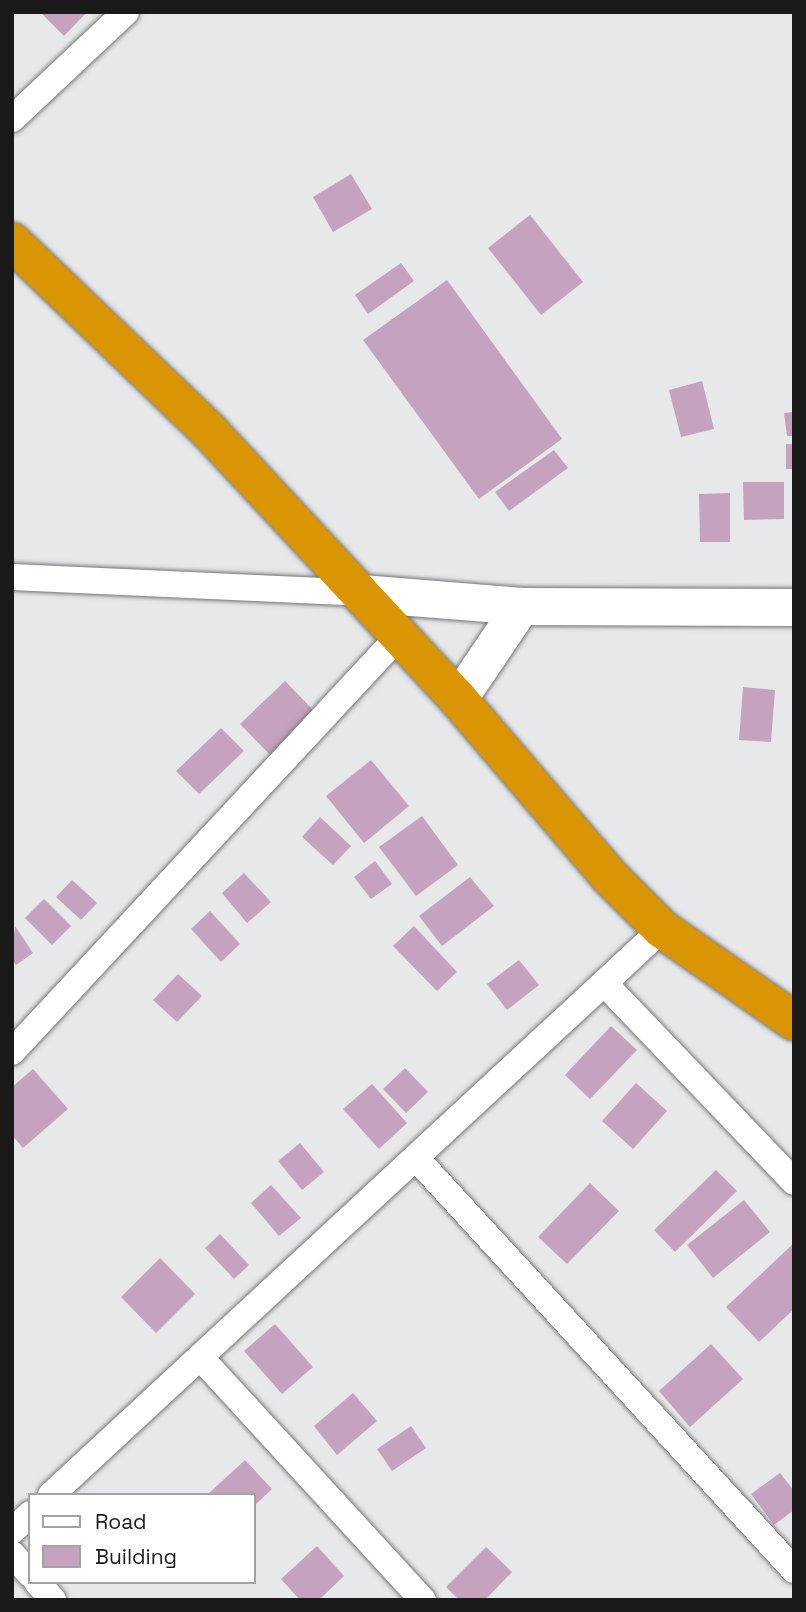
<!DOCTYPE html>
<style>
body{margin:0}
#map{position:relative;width:806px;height:1612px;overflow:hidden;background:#e7e8e9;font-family:"Space Grotesk",sans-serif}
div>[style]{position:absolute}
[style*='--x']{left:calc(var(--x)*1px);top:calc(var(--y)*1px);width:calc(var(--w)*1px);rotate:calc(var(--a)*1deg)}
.building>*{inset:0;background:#c5a2bd}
.roads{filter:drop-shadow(0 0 2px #757677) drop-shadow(0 0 2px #757677)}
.street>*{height:26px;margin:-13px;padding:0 13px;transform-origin:13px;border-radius:13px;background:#fff}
.secondary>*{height:37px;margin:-18.5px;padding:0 18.5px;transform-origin:18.5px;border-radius:18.5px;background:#fff}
.highway>*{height:38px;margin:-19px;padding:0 19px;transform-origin:19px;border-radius:19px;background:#d99503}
span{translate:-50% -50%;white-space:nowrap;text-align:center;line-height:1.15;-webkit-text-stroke:6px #fff;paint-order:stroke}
.frame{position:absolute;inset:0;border:14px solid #1a1a1b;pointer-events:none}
.legend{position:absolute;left:28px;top:1493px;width:228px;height:91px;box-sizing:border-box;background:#fff;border:2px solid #a3a3a4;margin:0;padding:9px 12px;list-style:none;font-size:21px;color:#1a1a1b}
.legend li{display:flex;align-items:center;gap:14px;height:35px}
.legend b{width:35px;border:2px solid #a3a3a4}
</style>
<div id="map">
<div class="building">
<div style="clip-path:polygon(40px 12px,87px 12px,64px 36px)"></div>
<div style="clip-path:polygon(351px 174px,372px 209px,333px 232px,313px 197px)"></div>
<div style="clip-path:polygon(530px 215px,583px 282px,541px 315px,488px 248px)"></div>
<div style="clip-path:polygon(401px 263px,414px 281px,368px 314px,355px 295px)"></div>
<div style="clip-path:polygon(447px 280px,562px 439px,479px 499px,363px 340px)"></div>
<div style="clip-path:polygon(702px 381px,714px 429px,681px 437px,669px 390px)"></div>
<div style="clip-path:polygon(794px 412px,794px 436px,787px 436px,784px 413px)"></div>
<div style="clip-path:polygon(786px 444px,794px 444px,794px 469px,786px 469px)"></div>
<div style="clip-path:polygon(554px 450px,568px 468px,509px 511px,495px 492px)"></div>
<div style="clip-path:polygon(743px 482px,784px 482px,784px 519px,744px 520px)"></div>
<div style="clip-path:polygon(730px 493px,730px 542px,700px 542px,699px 494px)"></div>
<div style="clip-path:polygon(285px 681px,319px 716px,274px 759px,240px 724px)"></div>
<div style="clip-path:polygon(743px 687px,775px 690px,771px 742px,739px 740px)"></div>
<div style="clip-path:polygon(221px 728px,244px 751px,199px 794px,176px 771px)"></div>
<div style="clip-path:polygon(371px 760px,409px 806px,364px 843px,326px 796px)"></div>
<div style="clip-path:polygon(422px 816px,458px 865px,416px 896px,379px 847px)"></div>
<div style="clip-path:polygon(320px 817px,351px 846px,333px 865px,302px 837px)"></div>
<div style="clip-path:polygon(375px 861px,392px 884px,371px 899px,354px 877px)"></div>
<div style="clip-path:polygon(244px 873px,271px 902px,247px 923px,222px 893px)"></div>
<div style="clip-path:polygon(470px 877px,494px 906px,442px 946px,419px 916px)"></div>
<div style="clip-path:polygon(72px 880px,97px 903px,81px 920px,56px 897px)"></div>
<div style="clip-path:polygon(44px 899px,71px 926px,52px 945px,25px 918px)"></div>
<div style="clip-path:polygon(210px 911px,240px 944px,221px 962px,191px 929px)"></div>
<div style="clip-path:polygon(15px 926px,33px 953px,16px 965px,12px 959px)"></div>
<div style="clip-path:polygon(414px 926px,457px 972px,437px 991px,393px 946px)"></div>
<div style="clip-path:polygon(519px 960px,539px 985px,507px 1010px,487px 984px)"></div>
<div style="clip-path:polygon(178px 974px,202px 996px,177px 1022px,153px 1000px)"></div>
<div style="clip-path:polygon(611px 1026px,637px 1050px,590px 1099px,565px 1075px)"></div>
<div style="clip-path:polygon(405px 1068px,428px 1092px,406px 1113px,383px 1089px)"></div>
<div style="clip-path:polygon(33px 1069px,68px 1109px,23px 1148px,12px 1135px,12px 1087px)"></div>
<div style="clip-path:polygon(636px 1083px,667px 1111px,633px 1149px,602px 1121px)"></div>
<div style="clip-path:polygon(372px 1084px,407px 1123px,379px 1149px,343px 1109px)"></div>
<div style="clip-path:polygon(300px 1143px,324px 1172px,302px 1190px,278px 1161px)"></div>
<div style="clip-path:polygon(716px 1170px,737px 1191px,675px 1252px,654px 1230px)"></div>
<div style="clip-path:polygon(590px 1183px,619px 1211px,567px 1264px,538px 1237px)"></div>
<div style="clip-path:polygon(271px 1185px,301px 1218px,279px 1236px,251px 1203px)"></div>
<div style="clip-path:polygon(744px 1200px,770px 1232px,713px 1278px,687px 1245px)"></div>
<div style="clip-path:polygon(220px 1234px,249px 1265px,234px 1279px,205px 1248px)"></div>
<div style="clip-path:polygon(794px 1243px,794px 1309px,759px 1342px,726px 1307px)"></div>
<div style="clip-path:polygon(160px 1258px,195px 1294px,156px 1333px,121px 1297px)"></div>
<div style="clip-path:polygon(275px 1324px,313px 1367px,282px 1394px,244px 1351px)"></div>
<div style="clip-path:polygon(711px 1344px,743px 1379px,690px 1427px,659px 1391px)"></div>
<div style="clip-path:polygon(353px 1393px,377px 1421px,337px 1455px,314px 1426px)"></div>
<div style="clip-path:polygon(411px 1426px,426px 1448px,392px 1471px,377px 1449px)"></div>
<div style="clip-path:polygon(245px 1460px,272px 1489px,254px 1506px,254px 1495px,207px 1495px)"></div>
<div style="clip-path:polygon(780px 1473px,794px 1491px,794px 1510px,774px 1525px,751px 1494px)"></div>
<div style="clip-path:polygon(317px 1546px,344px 1576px,319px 1600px,300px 1600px,281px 1579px)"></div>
<div style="clip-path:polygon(486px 1547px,512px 1572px,485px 1600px,459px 1600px,446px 1587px)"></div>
</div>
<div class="roads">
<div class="street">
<div style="--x:12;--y:119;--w:156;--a:-43.2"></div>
<div style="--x:12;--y:577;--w:349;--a:2.6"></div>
<div style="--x:662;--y:929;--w:79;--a:137"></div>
<div style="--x:604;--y:983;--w:275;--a:46.3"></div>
<div style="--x:12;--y:1052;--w:568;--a:-47.07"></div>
<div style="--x:416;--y:1158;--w:559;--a:47.46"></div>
<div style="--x:200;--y:1357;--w:330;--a:47.5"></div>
<div style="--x:51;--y:1495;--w:754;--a:-42.8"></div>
<div style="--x:12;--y:1531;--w:25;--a:-43"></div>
<div style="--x:12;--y:1554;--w:27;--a:48"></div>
<div style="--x:37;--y:1582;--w:24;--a:48"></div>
</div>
<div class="secondary">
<div style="--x:361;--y:593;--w:161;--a:4.6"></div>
<div style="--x:521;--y:606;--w:273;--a:0.2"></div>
<div style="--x:458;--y:699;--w:112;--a:-55.9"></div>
</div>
<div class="highway">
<div style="--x:12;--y:242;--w:274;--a:43.8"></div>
<div style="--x:210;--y:432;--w:364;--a:47.1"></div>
<div style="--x:458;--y:699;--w:233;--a:49.5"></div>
<div style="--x:609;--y:876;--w:75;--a:45"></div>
<div style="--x:662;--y:929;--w:161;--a:34.9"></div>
</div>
</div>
<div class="frame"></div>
<ul class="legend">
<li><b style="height:9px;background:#fff"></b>Road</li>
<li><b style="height:19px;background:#c5a2bd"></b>Building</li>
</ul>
</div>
